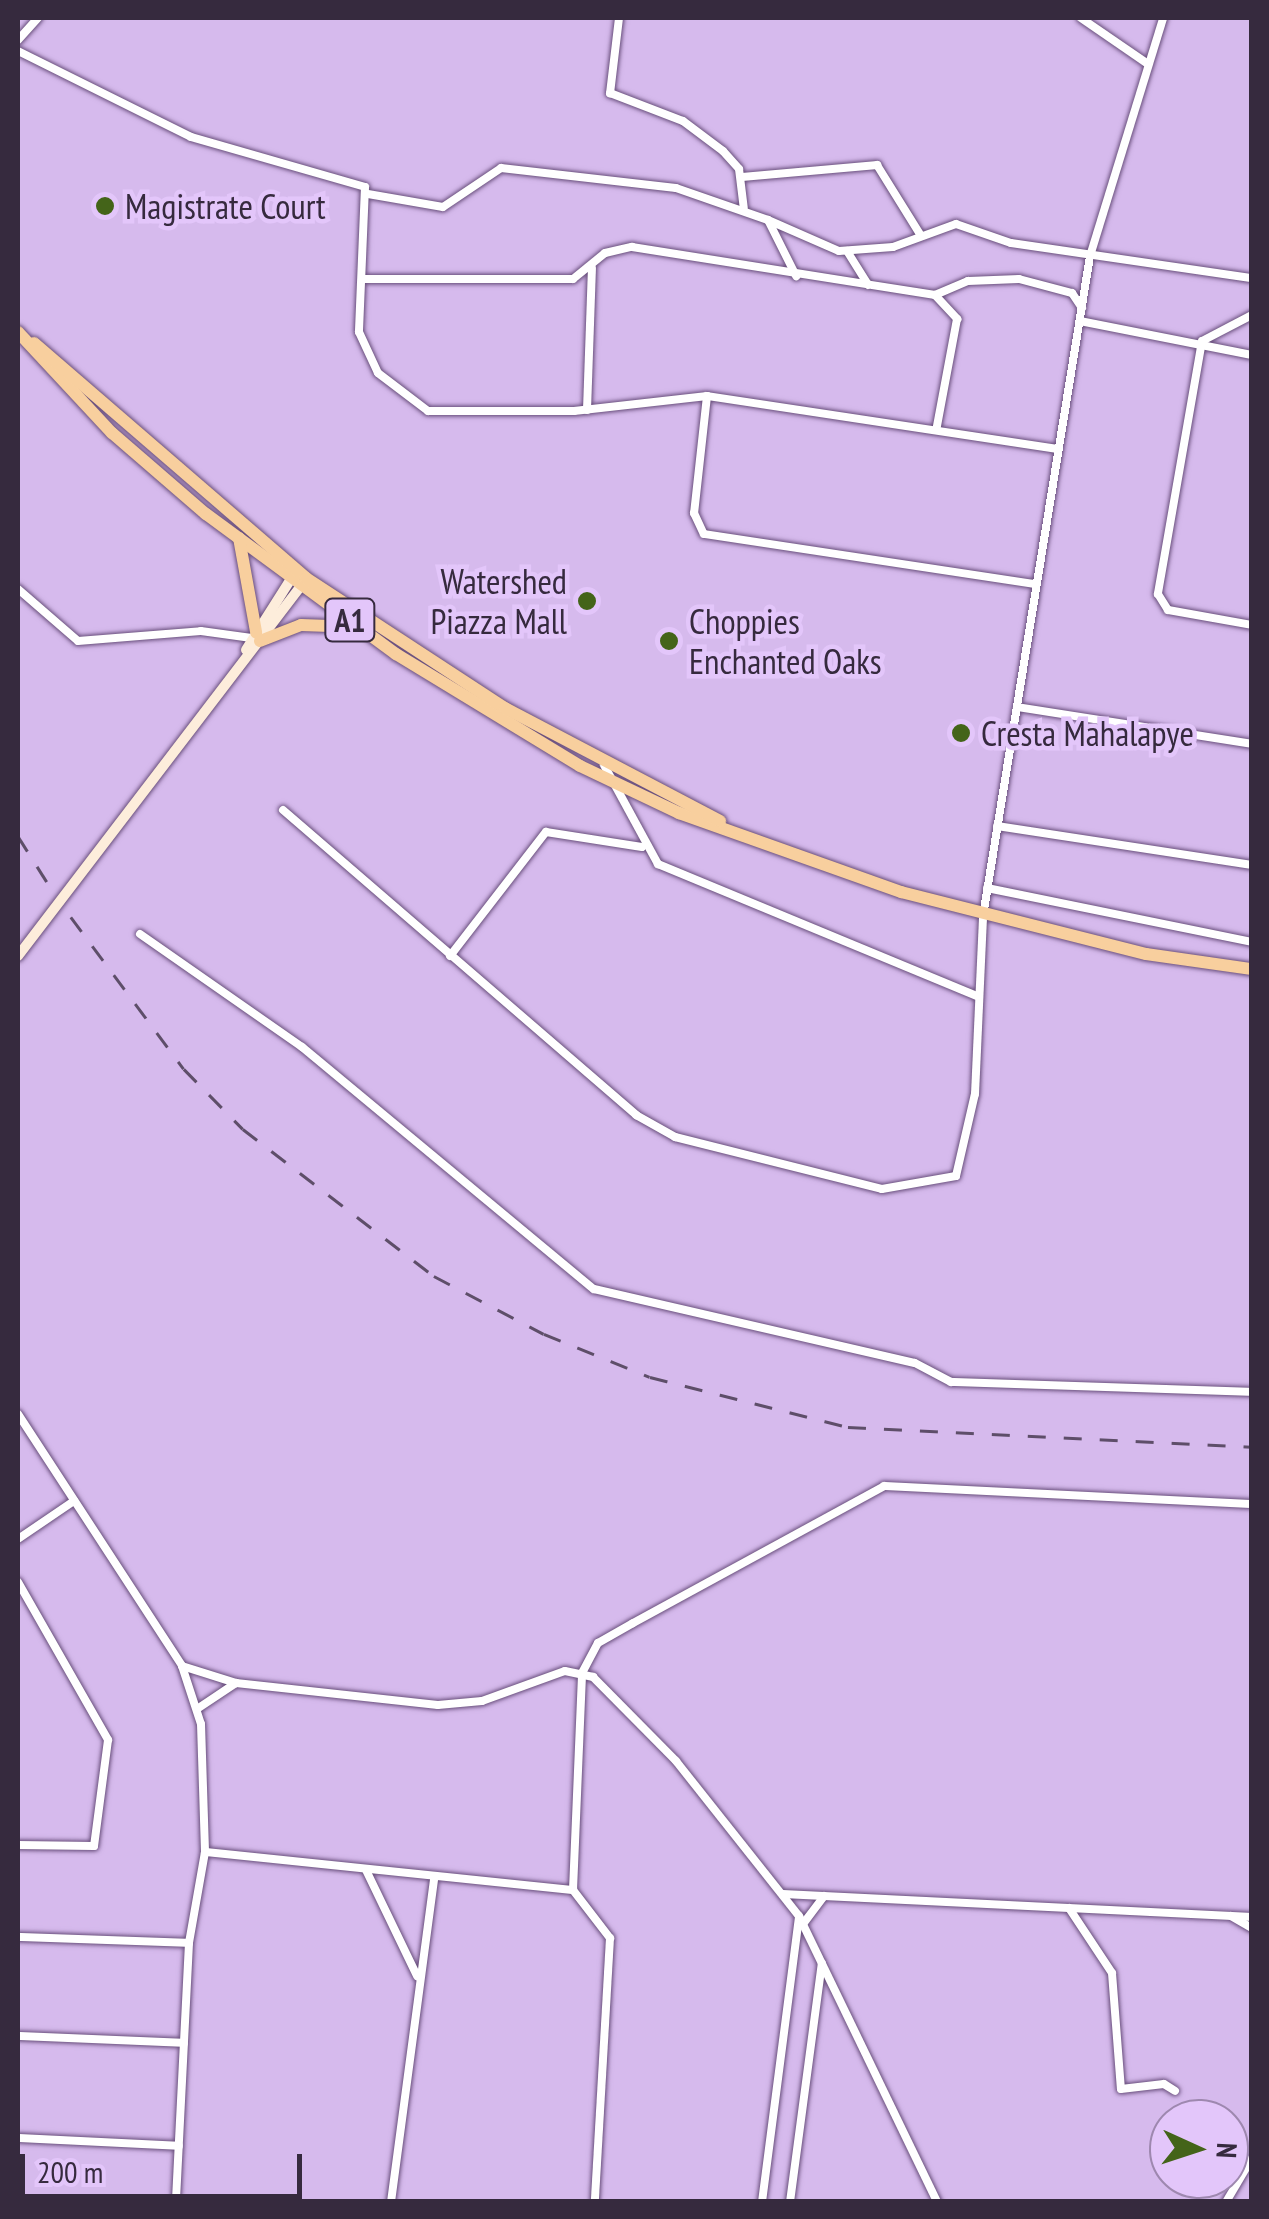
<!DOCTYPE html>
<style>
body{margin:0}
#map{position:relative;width:1269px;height:2219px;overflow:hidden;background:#d6baed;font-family:"PT Sans Narrow",sans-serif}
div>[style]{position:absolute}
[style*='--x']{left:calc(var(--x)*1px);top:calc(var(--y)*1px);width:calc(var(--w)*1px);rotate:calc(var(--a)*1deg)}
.roads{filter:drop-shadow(0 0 2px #694f7c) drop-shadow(0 0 2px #694f7c)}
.minor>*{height:8px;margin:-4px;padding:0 4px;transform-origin:4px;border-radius:4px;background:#fff}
.secondary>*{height:10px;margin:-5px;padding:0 5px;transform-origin:5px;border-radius:5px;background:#fdeddb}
.trunk>*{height:12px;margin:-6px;padding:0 6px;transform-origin:6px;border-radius:6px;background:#f8cf9e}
.rail>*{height:2.5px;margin-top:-1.25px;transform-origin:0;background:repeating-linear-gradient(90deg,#5e4e69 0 18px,transparent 0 36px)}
.dots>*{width:28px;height:28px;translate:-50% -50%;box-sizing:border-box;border:5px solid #e3c6fa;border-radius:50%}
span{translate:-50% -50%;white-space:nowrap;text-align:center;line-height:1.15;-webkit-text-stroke:9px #e3c6fa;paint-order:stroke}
.shield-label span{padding:2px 8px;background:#e3c6fa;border:2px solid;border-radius:8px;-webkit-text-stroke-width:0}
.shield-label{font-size:32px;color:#362a3e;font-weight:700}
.poi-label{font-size:35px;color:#362a3e}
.left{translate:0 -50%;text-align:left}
.right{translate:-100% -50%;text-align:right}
.frame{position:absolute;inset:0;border:20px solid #362a3e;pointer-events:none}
.north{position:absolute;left:1149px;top:2099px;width:100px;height:100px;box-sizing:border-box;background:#e3c6fa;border:2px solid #9e88af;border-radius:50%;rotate:93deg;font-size:28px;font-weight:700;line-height:40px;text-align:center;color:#362a3e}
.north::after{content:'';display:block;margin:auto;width:35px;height:45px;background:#446419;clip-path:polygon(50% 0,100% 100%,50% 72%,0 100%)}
.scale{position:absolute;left:20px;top:2154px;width:282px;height:45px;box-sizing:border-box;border:5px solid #362a3e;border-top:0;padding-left:12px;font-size:30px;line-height:35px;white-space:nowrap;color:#362a3e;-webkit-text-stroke:8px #e3c6fa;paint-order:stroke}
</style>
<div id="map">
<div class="roads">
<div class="minor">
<div style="--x:619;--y:18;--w:76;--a:96.8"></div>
<div style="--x:610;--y:93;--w:78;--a:21"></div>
<div style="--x:683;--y:121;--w:50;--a:36.9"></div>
<div style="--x:723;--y:151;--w:24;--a:48"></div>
<div style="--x:739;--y:169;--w:39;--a:83"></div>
<div style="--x:1081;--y:18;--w:81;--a:34.5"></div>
<div style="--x:18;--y:40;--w:30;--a:-48"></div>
<div style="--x:18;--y:51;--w:193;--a:26.4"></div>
<div style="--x:191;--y:137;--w:181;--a:16"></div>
<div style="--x:365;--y:187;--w:145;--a:92.4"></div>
<div style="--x:359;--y:332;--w:45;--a:65.1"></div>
<div style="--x:378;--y:373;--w:63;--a:37.2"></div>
<div style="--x:428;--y:411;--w:146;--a:0"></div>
<div style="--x:574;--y:411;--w:134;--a:-6.4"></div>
<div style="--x:707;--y:396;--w:354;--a:8.6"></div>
<div style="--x:742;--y:177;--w:136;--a:-5.1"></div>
<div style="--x:877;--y:165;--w:81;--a:58.1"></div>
<div style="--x:368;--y:194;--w:76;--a:9.8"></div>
<div style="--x:443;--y:207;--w:70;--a:-33.9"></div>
<div style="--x:501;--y:168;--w:176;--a:6.5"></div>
<div style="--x:676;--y:188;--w:97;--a:19.2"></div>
<div style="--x:768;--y:220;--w:63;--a:63.4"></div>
<div style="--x:768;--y:220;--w:77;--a:23.6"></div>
<div style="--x:839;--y:251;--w:54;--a:-4.2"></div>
<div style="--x:893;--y:247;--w:67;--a:-20.1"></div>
<div style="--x:956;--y:224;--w:58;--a:19.1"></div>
<div style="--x:1011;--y:243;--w:244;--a:8.3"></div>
<div style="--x:847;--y:251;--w:40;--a:58"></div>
<div style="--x:364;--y:279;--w:209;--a:0"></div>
<div style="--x:573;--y:279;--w:41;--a:-39.1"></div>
<div style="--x:605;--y:253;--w:28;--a:-13"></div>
<div style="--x:632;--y:247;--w:307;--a:9"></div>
<div style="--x:935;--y:295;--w:33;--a:47"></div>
<div style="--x:957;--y:319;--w:109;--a:100.6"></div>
<div style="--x:935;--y:295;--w:36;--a:-23"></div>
<div style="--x:968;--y:281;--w:51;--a:-2.2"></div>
<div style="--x:1019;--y:279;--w:55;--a:14.8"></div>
<div style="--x:1072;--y:293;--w:18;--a:56"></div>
<div style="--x:1252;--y:315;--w:56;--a:152.5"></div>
<div style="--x:1202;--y:341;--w:257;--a:99.9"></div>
<div style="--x:1158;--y:594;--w:19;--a:58"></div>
<div style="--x:1168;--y:610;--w:85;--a:10.1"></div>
<div style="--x:1080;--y:321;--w:175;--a:11.2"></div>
<div style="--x:707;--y:396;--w:118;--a:96.3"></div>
<div style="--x:694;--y:513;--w:23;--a:65"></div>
<div style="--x:704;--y:534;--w:336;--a:8.6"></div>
<div style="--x:587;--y:410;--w:142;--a:-88"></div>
<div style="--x:18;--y:589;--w:79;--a:40.9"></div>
<div style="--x:78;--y:641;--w:123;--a:-4.6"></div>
<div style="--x:201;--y:631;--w:51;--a:7.8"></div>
<div style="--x:1017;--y:707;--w:238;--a:8.9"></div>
<div style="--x:604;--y:765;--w:113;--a:61.4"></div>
<div style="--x:658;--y:864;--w:345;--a:22.5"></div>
<div style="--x:283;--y:810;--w:467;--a:40.8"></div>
<div style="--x:636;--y:1115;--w:45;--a:29.4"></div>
<div style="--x:675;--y:1137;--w:213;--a:14.1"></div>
<div style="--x:882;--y:1189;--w:75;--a:-10"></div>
<div style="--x:956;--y:1176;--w:84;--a:-77"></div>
<div style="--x:975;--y:1094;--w:178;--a:-87.4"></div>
<div style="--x:983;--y:916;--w:669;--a:-80.79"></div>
<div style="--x:1090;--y:256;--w:249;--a:-72.9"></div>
<div style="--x:997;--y:826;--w:258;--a:8.7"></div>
<div style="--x:987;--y:888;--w:270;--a:11.5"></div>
<div style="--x:140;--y:934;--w:198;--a:34.9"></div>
<div style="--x:302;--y:1047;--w:379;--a:39.7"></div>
<div style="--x:594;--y:1289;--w:329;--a:13"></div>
<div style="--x:915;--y:1363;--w:41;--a:27.8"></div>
<div style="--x:951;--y:1382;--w:301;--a:1.9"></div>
<div style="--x:450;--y:956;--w:157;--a:-52.3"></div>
<div style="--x:546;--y:832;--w:97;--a:8.9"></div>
<div style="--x:18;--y:1414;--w:301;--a:56.9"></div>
<div style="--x:182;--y:1666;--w:61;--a:71.9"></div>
<div style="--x:201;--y:1724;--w:128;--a:88.2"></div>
<div style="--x:205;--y:1852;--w:92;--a:100"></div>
<div style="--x:189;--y:1943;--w:259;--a:92.9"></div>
<div style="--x:18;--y:1539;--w:68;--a:-34.2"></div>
<div style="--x:18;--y:1582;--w:182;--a:60.3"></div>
<div style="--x:108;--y:1740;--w:107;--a:97.5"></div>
<div style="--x:94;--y:1846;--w:76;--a:-179.2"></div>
<div style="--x:182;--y:1666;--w:57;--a:17.5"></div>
<div style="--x:236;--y:1683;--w:203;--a:6.2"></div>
<div style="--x:438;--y:1705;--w:44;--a:-5.2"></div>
<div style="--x:482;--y:1701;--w:88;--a:-19.9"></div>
<div style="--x:565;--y:1671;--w:29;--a:12"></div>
<div style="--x:593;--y:1677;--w:118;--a:45.3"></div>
<div style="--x:676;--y:1761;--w:198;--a:51.6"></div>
<div style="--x:799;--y:1916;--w:318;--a:64.2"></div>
<div style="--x:197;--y:1709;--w:47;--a:-33.7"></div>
<div style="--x:205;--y:1852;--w:370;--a:5.9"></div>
<div style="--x:573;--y:1890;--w:217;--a:-87.6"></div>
<div style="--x:582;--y:1673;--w:34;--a:-62"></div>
<div style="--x:598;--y:1643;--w:40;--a:-29.7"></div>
<div style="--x:633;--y:1623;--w:286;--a:-28.6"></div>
<div style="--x:884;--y:1486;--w:368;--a:2.8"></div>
<div style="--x:366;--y:1870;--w:118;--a:64.3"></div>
<div style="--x:573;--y:1890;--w:61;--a:52.4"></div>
<div style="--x:610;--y:1938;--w:264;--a:93.3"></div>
<div style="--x:783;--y:1894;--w:470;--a:2.8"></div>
<div style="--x:1069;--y:1908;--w:78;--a:56.5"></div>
<div style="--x:1112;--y:1973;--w:116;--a:85.6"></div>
<div style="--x:1121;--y:2089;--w:43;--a:-6.6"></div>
<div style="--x:1164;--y:2084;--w:13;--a:32"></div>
<div style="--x:1231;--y:1916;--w:24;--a:30"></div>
<div style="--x:803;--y:1924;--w:35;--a:-53"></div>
<div style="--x:18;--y:1937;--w:171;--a:2"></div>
<div style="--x:18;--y:2036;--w:166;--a:2.4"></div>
<div style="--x:18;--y:2138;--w:161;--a:2.8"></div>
<div style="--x:391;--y:2202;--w:327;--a:-82.4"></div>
<div style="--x:762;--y:2202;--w:286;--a:-82.6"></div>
<div style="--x:790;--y:2202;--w:241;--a:-82.4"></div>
<div style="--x:1226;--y:2202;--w:51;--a:-59.4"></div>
</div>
<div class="secondary">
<div style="--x:246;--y:650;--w:93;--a:-57.7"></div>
<div style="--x:18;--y:956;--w:473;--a:-52.6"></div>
</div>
<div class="trunk">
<div style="--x:18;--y:332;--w:138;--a:47.1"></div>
<div style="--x:112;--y:433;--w:124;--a:40.8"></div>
<div style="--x:206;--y:514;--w:236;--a:36.4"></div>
<div style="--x:396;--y:654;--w:215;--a:31.3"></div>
<div style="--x:580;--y:766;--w:110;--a:25.4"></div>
<div style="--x:679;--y:813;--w:236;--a:19.6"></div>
<div style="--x:901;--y:892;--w:253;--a:14.2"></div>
<div style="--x:1146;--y:954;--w:107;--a:8.1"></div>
<div style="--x:34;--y:343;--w:359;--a:40.8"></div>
<div style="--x:306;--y:578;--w:238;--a:33.2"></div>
<div style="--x:505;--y:708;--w:243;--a:27.7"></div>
<div style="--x:239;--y:538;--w:96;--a:79.7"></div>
<div style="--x:260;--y:641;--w:44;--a:-21.3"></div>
<div style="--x:301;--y:625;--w:58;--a:2"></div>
</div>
</div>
<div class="rail">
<div style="--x:18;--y:836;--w:58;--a:57.7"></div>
<div style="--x:71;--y:917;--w:189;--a:53.4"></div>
<div style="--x:184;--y:1069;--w:84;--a:45.5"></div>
<div style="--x:243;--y:1129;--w:241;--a:37.6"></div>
<div style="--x:434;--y:1276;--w:124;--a:27.8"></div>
<div style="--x:544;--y:1334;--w:114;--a:22.1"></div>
<div style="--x:650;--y:1377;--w:204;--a:14.2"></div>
<div style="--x:848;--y:1427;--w:404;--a:2.8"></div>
</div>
<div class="dots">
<div style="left:105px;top:206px;background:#446419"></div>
<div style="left:587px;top:601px;background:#446419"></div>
<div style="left:669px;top:641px;background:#446419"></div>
<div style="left:961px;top:733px;background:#446419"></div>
</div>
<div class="shield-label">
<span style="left:350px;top:620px">A1</span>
</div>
<div class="poi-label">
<span class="left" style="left:125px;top:206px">Magistrate Court</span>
<span class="right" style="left:567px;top:601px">Watershed<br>Piazza Mall</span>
<span class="left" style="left:689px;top:641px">Choppies<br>Enchanted Oaks</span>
<span class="left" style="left:981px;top:733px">Cresta Mahalapye</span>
</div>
<div class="frame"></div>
<div class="north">N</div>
<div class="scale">200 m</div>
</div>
